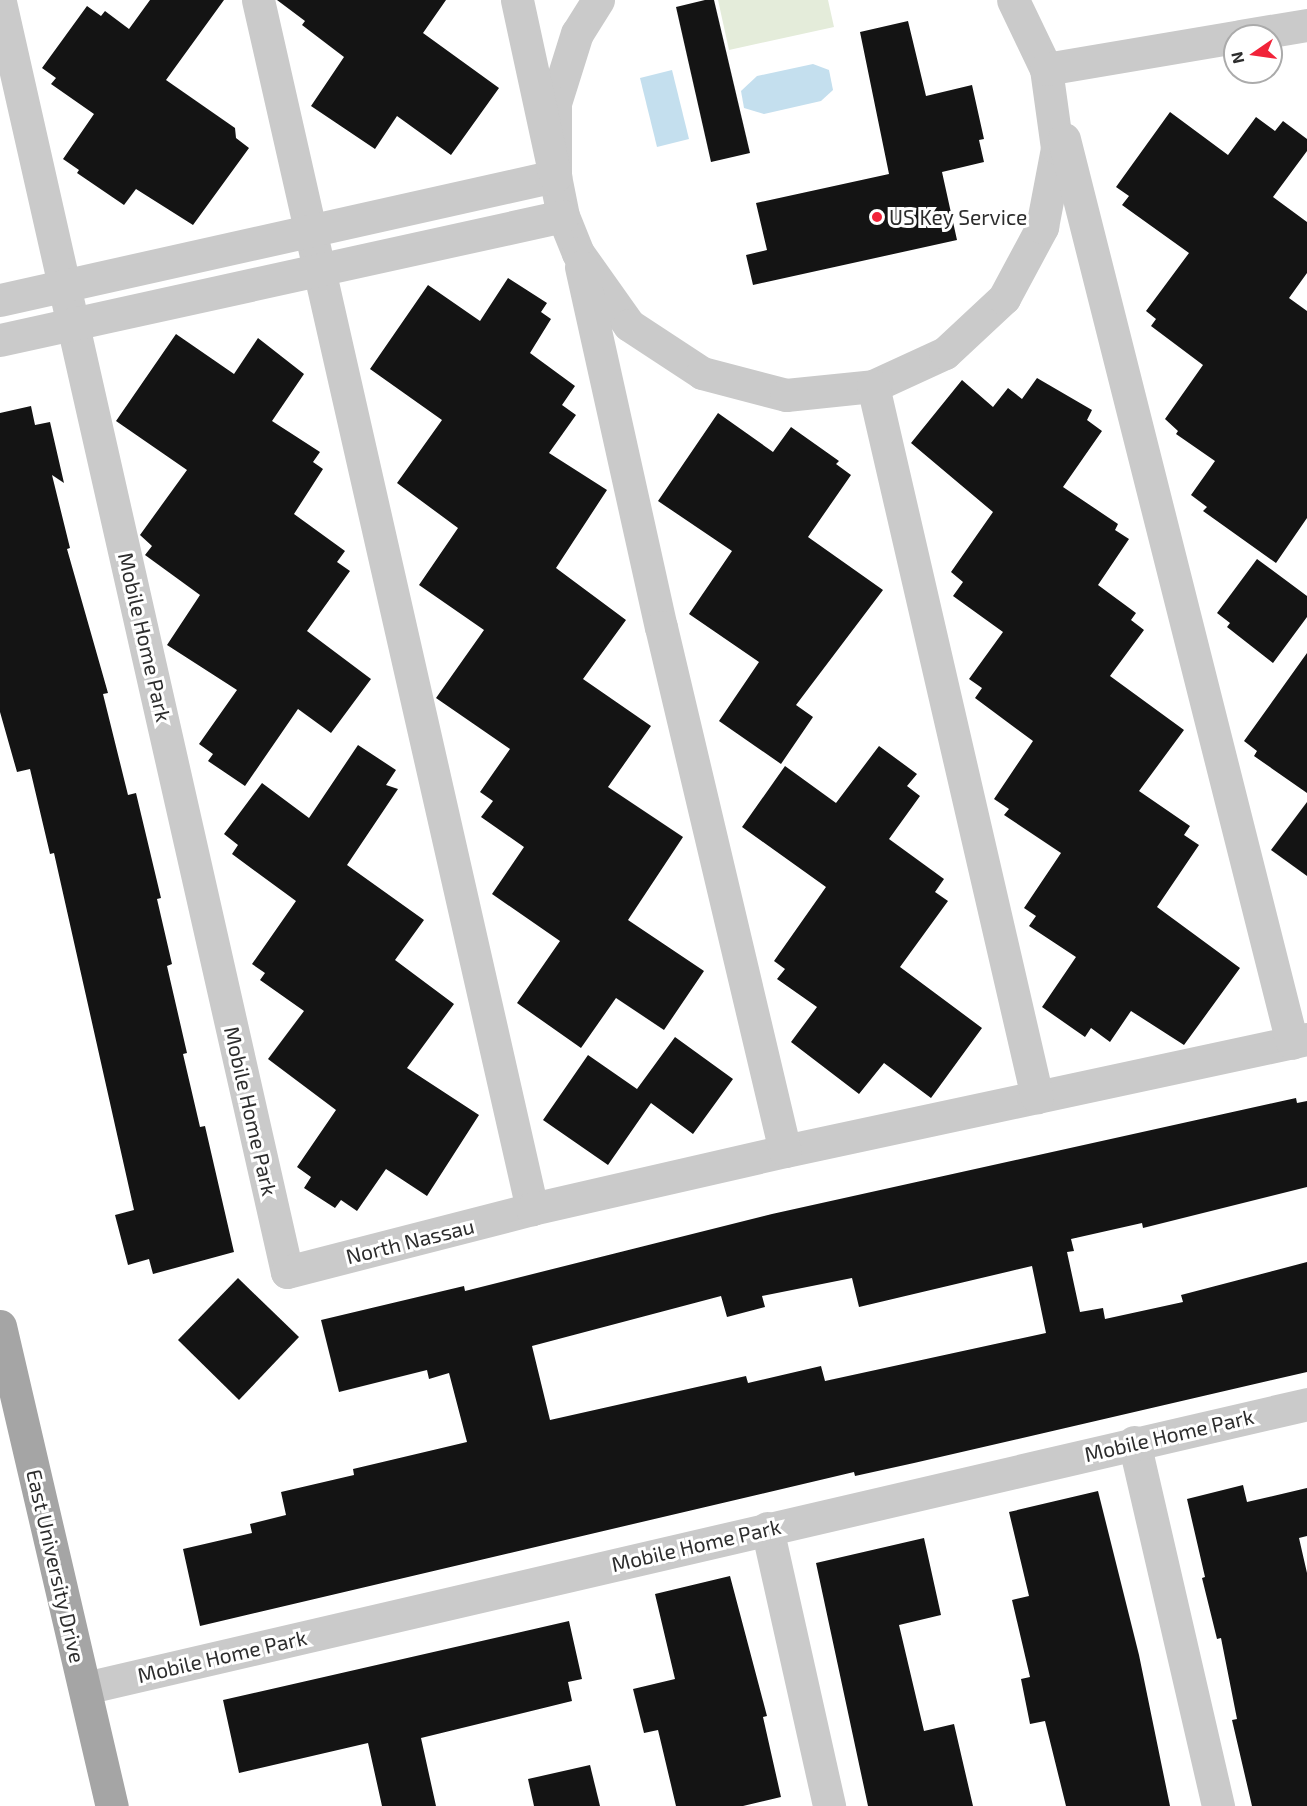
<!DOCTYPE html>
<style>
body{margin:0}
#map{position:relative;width:1307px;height:1806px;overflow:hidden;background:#fff;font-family:"Exo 2",sans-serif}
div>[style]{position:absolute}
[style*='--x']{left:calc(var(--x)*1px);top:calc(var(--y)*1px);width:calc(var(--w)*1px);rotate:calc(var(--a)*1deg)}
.green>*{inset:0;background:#e4ecda}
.water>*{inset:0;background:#c4dfee}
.building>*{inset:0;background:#141414}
.minor>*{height:33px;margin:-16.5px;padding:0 16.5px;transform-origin:16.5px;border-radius:16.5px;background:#cacaca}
.major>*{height:33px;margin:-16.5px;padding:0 16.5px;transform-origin:16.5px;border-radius:16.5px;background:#a5a5a5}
.dots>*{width:16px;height:16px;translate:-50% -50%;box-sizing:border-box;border:3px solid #fff;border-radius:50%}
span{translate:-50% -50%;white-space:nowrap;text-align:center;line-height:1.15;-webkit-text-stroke:6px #fff;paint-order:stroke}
.poi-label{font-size:21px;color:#2d2d2d}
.left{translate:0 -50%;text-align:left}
.street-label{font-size:21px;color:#2d2d2d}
.north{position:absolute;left:1223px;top:24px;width:60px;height:60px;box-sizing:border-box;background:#fff;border:2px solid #ababab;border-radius:50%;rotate:257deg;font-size:16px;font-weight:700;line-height:24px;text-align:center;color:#2d2d2d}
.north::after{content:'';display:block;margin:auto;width:21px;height:27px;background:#f12339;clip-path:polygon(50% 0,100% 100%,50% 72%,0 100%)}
</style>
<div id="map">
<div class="green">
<div style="clip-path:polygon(718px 0,828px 0,834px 27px,729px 50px)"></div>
</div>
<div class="water">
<div style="clip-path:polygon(813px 64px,829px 70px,833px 90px,821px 101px,764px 114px,744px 108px,741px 91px,757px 76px)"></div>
<div style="clip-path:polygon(672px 70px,689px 139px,657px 147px,640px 78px)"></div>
</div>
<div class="building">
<div style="clip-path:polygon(150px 0,224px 0,166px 80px,235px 128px,236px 138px,249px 148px,193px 225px,136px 189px,124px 205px,77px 173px,79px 170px,63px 159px,94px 114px,51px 84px,56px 78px,42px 68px,87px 6px,101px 16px,105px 11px,129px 29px)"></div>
<div style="clip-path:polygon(277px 0,446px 0,423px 33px,499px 88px,451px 155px,397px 116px,375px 149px,311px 106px,344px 57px,302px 25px,305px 21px)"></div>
<div style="clip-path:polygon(705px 0,714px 0,750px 153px,711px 162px,676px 7px)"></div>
<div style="clip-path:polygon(908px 21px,926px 96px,972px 85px,984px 139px,979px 140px,984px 162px,942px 172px,957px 240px,753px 285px,746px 255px,767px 250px,756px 203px,889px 174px,860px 32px)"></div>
<div style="clip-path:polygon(1170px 112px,1228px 155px,1256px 117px,1275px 131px,1283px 121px,1307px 139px,1307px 151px,1273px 197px,1307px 222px,1307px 273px,1289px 298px,1307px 311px,1307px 518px,1276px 563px,1203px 511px,1207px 507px,1191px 495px,1215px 461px,1176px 434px,1178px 431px,1165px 419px,1203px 365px,1151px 326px,1156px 319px,1146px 311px,1189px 253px,1122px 205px,1129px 196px,1116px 187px)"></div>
<div style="clip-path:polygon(508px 278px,547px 303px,541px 312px,551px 319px,530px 353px,575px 386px,562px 405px,576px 415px,549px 453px,607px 490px,556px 568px,626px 620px,583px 679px,651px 726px,608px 787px,683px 837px,628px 920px,704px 971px,664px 1030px,616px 998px,581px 1048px,517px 1003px,560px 941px,492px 894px,524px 847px,481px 817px,493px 801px,480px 792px,510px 749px,436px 698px,484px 630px,419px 585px,458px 528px,397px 483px,442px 420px,370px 369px,428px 285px,480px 321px)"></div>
<div style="clip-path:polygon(176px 334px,234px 374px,258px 338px,304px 374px,272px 421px,320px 452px,313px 462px,323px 469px,294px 514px,345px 551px,337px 562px,350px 571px,307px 631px,371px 679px,331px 733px,298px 709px,245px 786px,208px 761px,213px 754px,199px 744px,237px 690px,167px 645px,200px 595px,145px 555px,152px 546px,140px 535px,187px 470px,116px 421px)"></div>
<div style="clip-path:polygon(1037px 378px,1092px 410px,1087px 420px,1102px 431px,1063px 487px,1118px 524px,1115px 530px,1129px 539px,1098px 585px,1136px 613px,1131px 620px,1144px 630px,1110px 676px,1184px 730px,1139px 791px,1190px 826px,1184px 835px,1199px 845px,1157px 907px,1240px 968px,1184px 1045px,1131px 1011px,1110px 1042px,1091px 1028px,1085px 1037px,1042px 1007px,1076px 957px,1029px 926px,1036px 916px,1024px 908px,1061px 853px,1004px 815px,1009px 809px,994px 799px,1033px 741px,975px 698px,982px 688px,969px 679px,1003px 632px,953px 596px,963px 582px,951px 572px,993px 512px,911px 443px,962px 380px,993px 407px,1008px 388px,1022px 399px)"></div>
<div style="clip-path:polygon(31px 406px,35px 425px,50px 422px,64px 483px,52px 475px,70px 548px,67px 549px,108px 693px,103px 694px,128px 795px,136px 793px,161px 898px,157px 899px,172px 964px,167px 966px,187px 1053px,183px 1054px,200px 1127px,205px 1126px,234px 1252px,153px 1274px,149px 1259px,128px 1265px,115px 1215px,134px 1210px,54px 853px,50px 854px,30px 769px,17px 772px,0 712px,0 413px)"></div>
<div style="clip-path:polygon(718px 413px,773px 452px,791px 427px,839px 461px,836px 464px,851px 475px,808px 537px,883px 590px,796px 705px,813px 717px,781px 764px,719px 721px,759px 662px,689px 614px,732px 551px,658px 501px)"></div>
<div style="clip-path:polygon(1257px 559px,1307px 596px,1307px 617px,1273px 663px,1227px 627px,1230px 623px,1217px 613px)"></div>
<div style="clip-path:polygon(1307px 653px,1307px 793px,1254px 756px,1257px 751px,1244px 741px)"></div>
<div style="clip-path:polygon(358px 745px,396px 770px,386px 785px,398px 789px,347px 865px,424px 920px,395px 960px,454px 1004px,407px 1068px,479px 1115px,427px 1196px,386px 1169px,357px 1211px,341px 1200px,335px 1208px,304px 1188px,311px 1177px,297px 1167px,336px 1110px,268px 1059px,304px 1011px,260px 980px,265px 973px,252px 964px,296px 901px,232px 854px,238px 845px,224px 834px,262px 783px,309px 818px)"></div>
<div style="clip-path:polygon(879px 746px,917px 774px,907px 786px,920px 796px,889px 839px,944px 879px,935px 892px,948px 901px,900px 967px,982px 1028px,931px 1098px,884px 1063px,859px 1094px,791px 1042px,817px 1007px,777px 979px,785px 969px,774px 961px,826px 887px,742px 827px,785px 766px,836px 803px)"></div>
<div style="clip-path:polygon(1307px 802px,1307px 876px,1271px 850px)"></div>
<div style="clip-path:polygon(675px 1037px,733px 1079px,693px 1134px,651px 1103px,608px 1165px,543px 1120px,588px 1055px,637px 1089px)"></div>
<div style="clip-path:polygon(evenodd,1296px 1098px,1297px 1103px,1307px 1101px,1307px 1187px,1143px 1228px,1142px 1223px,1071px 1239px,1074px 1251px,1067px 1252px,1080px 1312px,1103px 1308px,1105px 1319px,1183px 1302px,1181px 1295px,1307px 1262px,1307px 1372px,914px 1463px,855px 1476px,854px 1472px,200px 1626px,183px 1549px,252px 1533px,250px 1524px,286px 1515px,281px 1492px,354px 1475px,353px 1469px,467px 1442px,449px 1373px,429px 1379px,427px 1370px,339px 1392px,321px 1320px,464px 1286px,465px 1291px,772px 1214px,1296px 1098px,1032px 1266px,1046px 1333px,825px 1381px,821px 1366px,748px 1383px,746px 1376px,550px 1420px,532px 1346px,721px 1296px,727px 1317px,765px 1307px,762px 1296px,852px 1278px,859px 1307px,1032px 1266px)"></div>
<div style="clip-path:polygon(238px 1278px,299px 1337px,239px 1400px,178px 1340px)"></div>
<div style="clip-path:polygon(1243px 1485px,1247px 1502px,1307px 1488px,1307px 1536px,1299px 1538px,1307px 1573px,1307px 1806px,1252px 1806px,1232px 1720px,1237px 1719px,1221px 1638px,1217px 1639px,1202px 1578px,1205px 1577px,1187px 1499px)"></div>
<div style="clip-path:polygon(1098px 1491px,1139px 1655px,1170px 1806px,1066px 1806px,1045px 1721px,1030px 1724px,1021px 1679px,1030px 1677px,1012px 1600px,1029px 1596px,1009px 1512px)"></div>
<div style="clip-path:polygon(924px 1538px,941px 1615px,899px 1625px,924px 1731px,954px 1724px,973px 1806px,868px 1806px,816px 1563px)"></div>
<div style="clip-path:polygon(730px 1576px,767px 1716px,763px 1717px,781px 1797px,743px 1806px,676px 1806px,658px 1730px,644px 1733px,633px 1689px,675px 1679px,655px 1594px)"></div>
<div style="clip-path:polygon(569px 1621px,582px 1679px,568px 1682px,572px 1701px,421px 1738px,436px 1806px,382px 1806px,368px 1743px,239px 1773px,223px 1700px)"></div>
<div style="clip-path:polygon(590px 1765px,600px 1806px,534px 1806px,528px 1779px)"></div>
</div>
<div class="minor">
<div style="--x:258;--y:0;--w:1240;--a:77.23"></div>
<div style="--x:598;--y:0;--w:39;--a:122"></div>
<div style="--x:577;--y:33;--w:73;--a:107.4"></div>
<div style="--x:555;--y:103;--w:73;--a:90"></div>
<div style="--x:555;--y:176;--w:41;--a:78.7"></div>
<div style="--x:563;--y:216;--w:40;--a:68"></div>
<div style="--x:578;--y:253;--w:88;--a:54.7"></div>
<div style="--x:629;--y:325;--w:87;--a:33.3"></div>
<div style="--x:702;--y:373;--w:87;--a:14.7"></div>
<div style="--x:786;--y:395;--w:87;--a:-5.9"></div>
<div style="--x:873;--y:386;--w:79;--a:-24.6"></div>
<div style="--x:945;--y:353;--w:81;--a:-43"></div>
<div style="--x:1004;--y:298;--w:81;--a:-61.8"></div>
<div style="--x:1042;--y:227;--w:80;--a:-79.2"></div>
<div style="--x:1057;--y:148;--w:80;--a:-97.9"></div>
<div style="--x:1046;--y:69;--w:76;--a:-115.6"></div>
<div style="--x:0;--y:2;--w:1302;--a:77.27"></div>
<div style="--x:287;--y:1272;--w:253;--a:-14.4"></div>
<div style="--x:532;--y:1209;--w:260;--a:-12.9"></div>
<div style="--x:785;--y:1151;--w:534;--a:-12.11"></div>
<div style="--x:1240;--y:36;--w:68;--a:-9.3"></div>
<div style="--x:1046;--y:69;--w:192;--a:-9.6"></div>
<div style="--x:1064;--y:139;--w:932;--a:75.84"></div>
<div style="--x:581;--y:267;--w:369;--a:77.5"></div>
<div style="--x:661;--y:627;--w:538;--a:76.69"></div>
<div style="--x:0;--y:300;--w:569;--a:-12.59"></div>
<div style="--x:555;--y:176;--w:180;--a:-102.2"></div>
<div style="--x:0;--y:340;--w:576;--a:-12.42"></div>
<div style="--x:873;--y:386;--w:730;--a:77.01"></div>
<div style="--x:1134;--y:1442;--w:374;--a:77"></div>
<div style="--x:767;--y:1528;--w:285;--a:77.4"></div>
<div style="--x:85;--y:1688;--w:1255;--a:-13.08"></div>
</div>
<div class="major">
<div style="--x:0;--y:1326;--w:493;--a:76.9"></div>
</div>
<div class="dots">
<div style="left:877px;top:217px;background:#f12339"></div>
</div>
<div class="poi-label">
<span class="left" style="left:889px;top:217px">US Key Service</span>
</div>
<div class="street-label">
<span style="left:145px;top:637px;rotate:77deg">Mobile Home Park</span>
<span style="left:251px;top:1111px;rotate:77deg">Mobile Home Park</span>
<span style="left:410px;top:1241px;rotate:-14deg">North Nassau</span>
<span style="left:1169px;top:1435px;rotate:-13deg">Mobile Home Park</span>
<span style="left:696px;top:1545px;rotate:-13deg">Mobile Home Park</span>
<span style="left:56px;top:1566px;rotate:77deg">East University Drive</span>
<span style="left:222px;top:1656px;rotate:-13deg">Mobile Home Park</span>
</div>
<div class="north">N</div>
</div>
